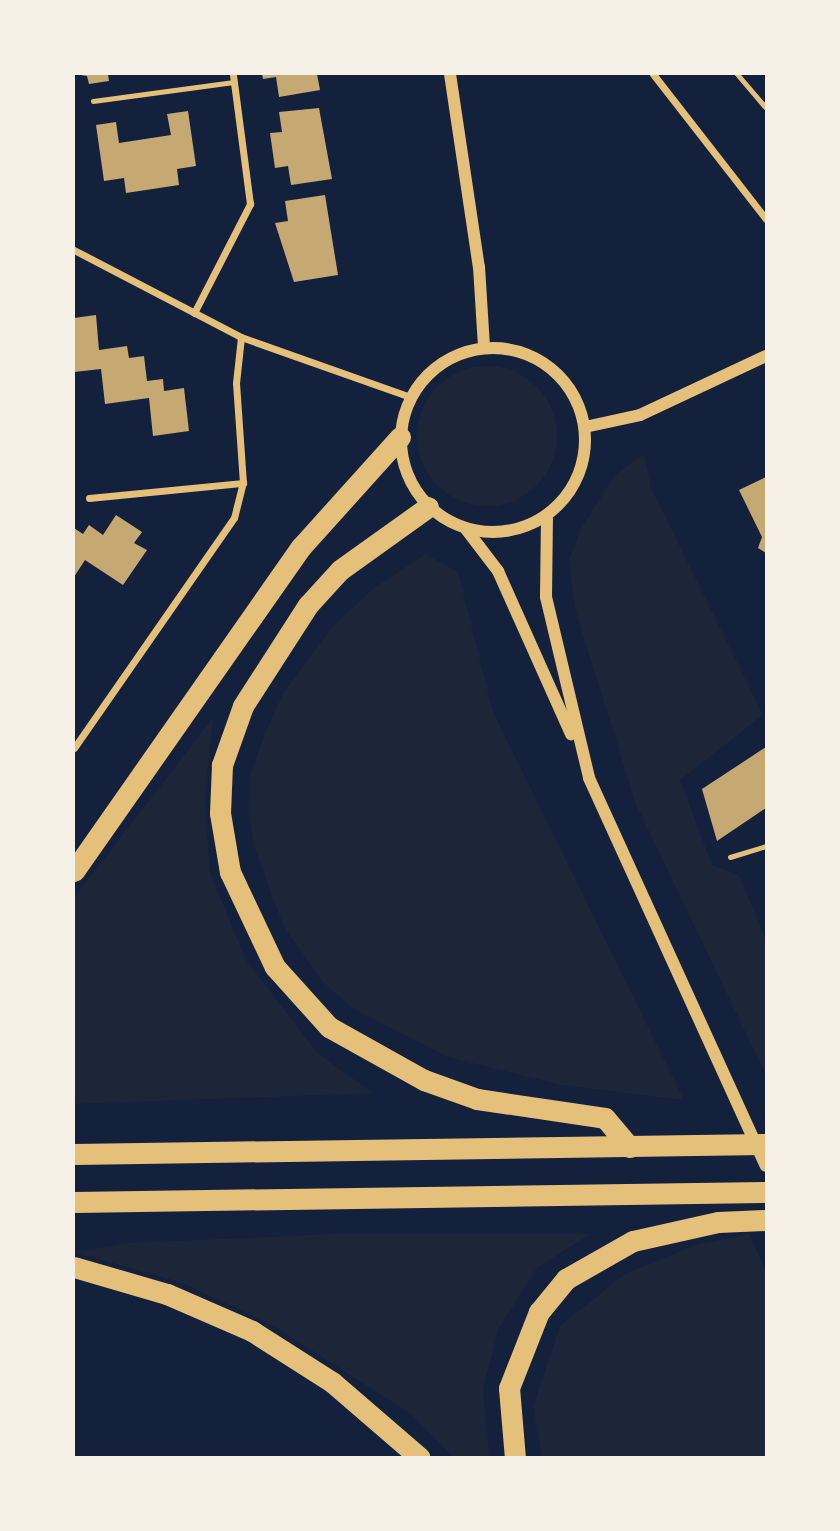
<!DOCTYPE html>
<style>
body{margin:0}
#map{position:relative;width:840px;height:1531px;overflow:hidden;background:#14213d;font-family:"Fira Sans",sans-serif}
div>[style]{position:absolute}
[style*='--x']{left:calc(var(--x)*1px);top:calc(var(--y)*1px);width:calc(var(--w)*1px);rotate:calc(var(--a)*1deg)}
.green>*{inset:0;background:#1d2539}
.round{border-radius:50%}
.building>*{inset:0;background:#c6a872}
.service>*{height:5px;margin:-2.5px;padding:0 2.5px;transform-origin:2.5px;border-radius:2.5px;background:#e5c07b}
.minor>*{height:7px;margin:-3.5px;padding:0 3.5px;transform-origin:3.5px;border-radius:3.5px;background:#e5c07b}
.tertiary>*{height:12px;margin:-6px;padding:0 6px;transform-origin:6px;border-radius:6px;background:#e5c07b}
.tertiary>.ring{margin:-6px;padding:0;box-sizing:content-box;background:none;border:12px solid #e5c07b;border-radius:50%}
.motorway>*{height:21px;margin:-10.5px;padding:0 10.5px;transform-origin:10.5px;border-radius:10.5px;background:#e5c07b}
span{translate:-50% -50%;white-space:nowrap;text-align:center;line-height:1.15;-webkit-text-stroke:6px #f6f1e7;paint-order:stroke}
.frame{position:absolute;inset:0;border:75px solid #f6f1e7;pointer-events:none}
</style>
<div id="map">
<div class="green">
<div class="round" style="left:417px;top:366px;width:140px;height:140px"></div>
<div style="clip-path:polygon(644px 454px,651px 488px,763px 715px,680px 780px,712px 865px,739px 875px,766px 940px,766px 1075px,636px 804px,575px 609px,569px 560px,582px 527px,615px 475px)"></div>
<div style="clip-path:polygon(425px 554px,458px 572px,493px 712px,684px 1100px,562px 1085px,448px 1057px,354px 1009px,323px 982px,284px 927px,254px 846px,249px 814px,250px 775px,267px 729px,283px 694px,332px 627px,374px 588px)"></div>
<div style="clip-path:polygon(213px 718px,205px 797px,210px 873px,246px 960px,317px 1053px,373px 1093px,74px 1104px,74px 898px)"></div>
<div style="clip-path:polygon(335px 1234px,590px 1234px,537px 1268px,499px 1328px,483px 1389px,489px 1457px,453px 1457px,411px 1414px,274px 1326px,183px 1283px,74px 1252px,129px 1243px)"></div>
<div style="clip-path:polygon(749px 1234px,766px 1270px,766px 1457px,542px 1457px,533px 1406px,560px 1326px,625px 1274px,695px 1245px)"></div>
</div>
<div class="building">
<div style="clip-path:polygon(74px 74px,108px 74px,109px 81px,89px 84px,87px 76px)"></div>
<div style="clip-path:polygon(262px 74px,317px 74px,320px 90px,279px 97px,276px 77px,263px 79px)"></div>
<div style="clip-path:polygon(319px 108px,332px 179px,291px 185px,288px 166px,275px 168px,270px 133px,282px 132px,279px 112px)"></div>
<div style="clip-path:polygon(188px 111px,196px 166px,177px 169px,179px 185px,126px 193px,124px 178px,104px 181px,96px 125px,116px 122px,119px 143px,171px 135px,167px 114px)"></div>
<div style="clip-path:polygon(325px 195px,338px 275px,294px 282px,275px 223px,288px 221px,285px 201px)"></div>
<div style="clip-path:polygon(96px 315px,99px 350px,127px 346px,129px 358px,144px 356px,147px 381px,163px 379px,164px 391px,184px 388px,189px 431px,153px 436px,149px 398px,105px 404px,101px 369px,74px 372px,74px 318px)"></div>
<div style="clip-path:polygon(766px 477px,766px 553px,758px 548px,762px 537px,739px 490px)"></div>
<div style="clip-path:polygon(116px 515px,142px 532px,134px 543px,147px 550px,123px 585px,85px 560px,74px 577px,74px 528px,83px 534px,89px 525px,103px 535px)"></div>
<div style="clip-path:polygon(766px 747px,766px 808px,717px 841px,702px 789px)"></div>
</div>
<div class="service">
<div style="--x:737;--y:74;--w:45;--a:49.5"></div>
<div style="--x:93;--y:101;--w:142;--a:-7.7"></div>
<div style="--x:730;--y:857;--w:38;--a:-17"></div>
</div>
<div class="minor">
<div style="--x:653;--y:74;--w:184;--a:52.1"></div>
<div style="--x:74;--y:250;--w:188;--a:27.5"></div>
<div style="--x:241;--y:337;--w:179;--a:19.5"></div>
<div style="--x:194;--y:313;--w:123;--a:-62.8"></div>
<div style="--x:250;--y:204;--w:131;--a:-97.5"></div>
<div style="--x:89;--y:498;--w:155;--a:-5.6"></div>
<div style="--x:74;--y:748;--w:280;--a:-55.2"></div>
<div style="--x:234;--y:518;--w:36;--a:-76"></div>
<div style="--x:243;--y:483;--w:100;--a:-94"></div>
<div style="--x:236;--y:383;--w:46;--a:-83.8"></div>
</div>
<div class="tertiary">
<div style="--x:450;--y:74;--w:195;--a:81.5"></div>
<div style="--x:479;--y:267;--w:80;--a:86.4"></div>
<div class="ring" style="left:401px;top:348px;width:172px;height:172px"></div>
<div style="--x:585;--y:427;--w:56;--a:-12.3"></div>
<div style="--x:640;--y:415;--w:139;--a:-25.1"></div>
<div style="--x:547;--y:515;--w:82;--a:90.7"></div>
<div style="--x:546;--y:597;--w:186;--a:76.6"></div>
<div style="--x:589;--y:778;--w:426;--a:65.5"></div>
<div style="--x:466;--y:529;--w:53;--a:52.7"></div>
<div style="--x:498;--y:571;--w:179;--a:65.9"></div>
</div>
<div class="motorway">
<div style="--x:428;--y:507;--w:108;--a:144.4"></div>
<div style="--x:340;--y:570;--w:47;--a:132.4"></div>
<div style="--x:308;--y:605;--w:120;--a:122.8"></div>
<div style="--x:243;--y:706;--w:63;--a:109.6"></div>
<div style="--x:222;--y:765;--w:48;--a:92.4"></div>
<div style="--x:220;--y:813;--w:60;--a:80.4"></div>
<div style="--x:230;--y:872;--w:105;--a:64.7"></div>
<div style="--x:275;--y:967;--w:81;--a:48"></div>
<div style="--x:329;--y:1027;--w:109;--a:29.2"></div>
<div style="--x:424;--y:1080;--w:56;--a:19.7"></div>
<div style="--x:477;--y:1099;--w:129;--a:8.4"></div>
<div style="--x:605;--y:1118;--w:38;--a:50"></div>
<div style="--x:74;--y:871;--w:396;--a:-55"></div>
<div style="--x:301;--y:547;--w:148;--a:-48"></div>
<div style="--x:74;--y:1154;--w:692;--a:-0.83"></div>
<div style="--x:74;--y:1202;--w:692;--a:-0.83"></div>
<div style="--x:74;--y:1267;--w:97;--a:16.2"></div>
<div style="--x:167;--y:1294;--w:93;--a:23.5"></div>
<div style="--x:252;--y:1331;--w:95;--a:32.5"></div>
<div style="--x:332;--y:1382;--w:116;--a:40.8"></div>
<div style="--x:515;--y:1458;--w:70;--a:-94.9"></div>
<div style="--x:509;--y:1388;--w:82;--a:-68.5"></div>
<div style="--x:539;--y:1312;--w:43;--a:-50.7"></div>
<div style="--x:566;--y:1279;--w:77;--a:-29.6"></div>
<div style="--x:633;--y:1241;--w:87;--a:-12.6"></div>
<div style="--x:718;--y:1222;--w:48;--a:-2.4"></div>
</div>
<div class="frame"></div>
</div>
